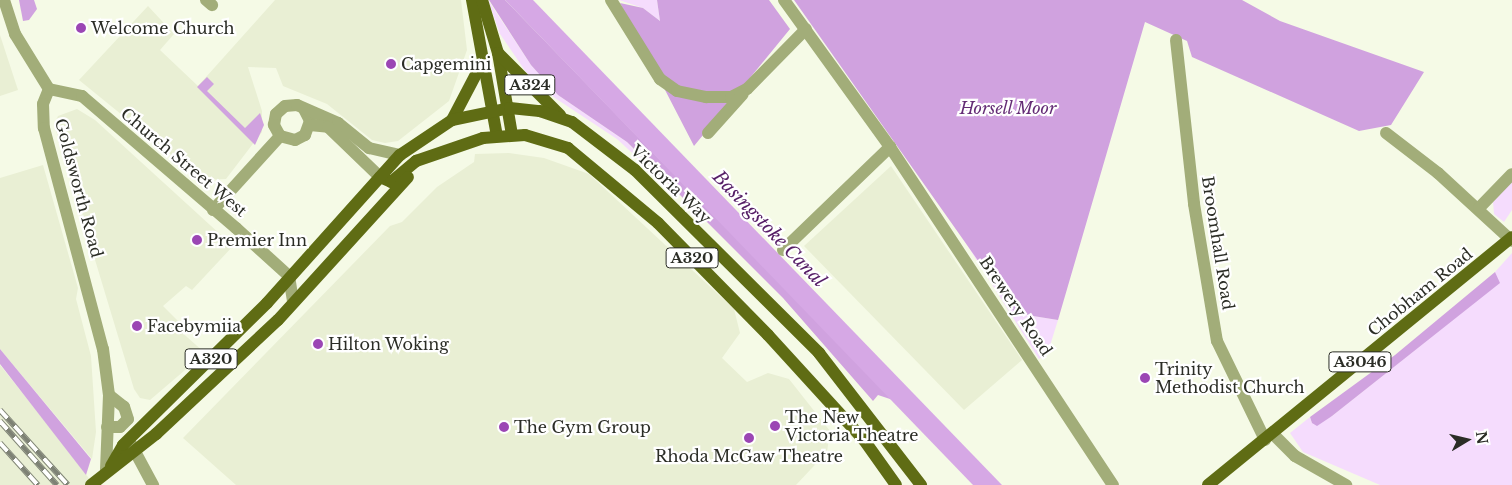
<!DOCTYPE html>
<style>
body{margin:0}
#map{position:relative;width:1512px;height:485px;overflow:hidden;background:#f5fae6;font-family:"Libre Baskerville",serif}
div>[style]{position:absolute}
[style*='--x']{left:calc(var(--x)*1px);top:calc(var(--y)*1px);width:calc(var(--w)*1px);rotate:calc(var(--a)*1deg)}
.built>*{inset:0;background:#e9efd4}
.green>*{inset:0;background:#f5dcfd}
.forest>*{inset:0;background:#d0a2df}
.water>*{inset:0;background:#d6a8e5}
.minor>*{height:12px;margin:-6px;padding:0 6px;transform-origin:6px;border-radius:6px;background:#a2ad79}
.major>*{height:12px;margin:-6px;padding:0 6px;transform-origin:6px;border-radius:6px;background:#5f6c14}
.rail>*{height:5.5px;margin-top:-2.75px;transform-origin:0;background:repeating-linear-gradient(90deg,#fff 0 11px,#7e8275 0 22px);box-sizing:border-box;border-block:1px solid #7e8275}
.dots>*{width:14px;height:14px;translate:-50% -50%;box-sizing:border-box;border:2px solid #fff;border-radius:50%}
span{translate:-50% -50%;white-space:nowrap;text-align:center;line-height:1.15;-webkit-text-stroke:4.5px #fff;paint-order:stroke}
.shield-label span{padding:1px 4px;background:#fff;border:1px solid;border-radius:4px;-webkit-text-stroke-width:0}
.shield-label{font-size:15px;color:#2b2d26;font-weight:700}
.poi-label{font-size:16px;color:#2b2d26}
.left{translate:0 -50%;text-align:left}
.park-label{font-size:16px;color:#642c75;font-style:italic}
.street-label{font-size:16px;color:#2b2d26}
.water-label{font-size:18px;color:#551d66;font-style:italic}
.north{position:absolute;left:1442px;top:415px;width:50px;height:50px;-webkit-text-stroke:4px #fff;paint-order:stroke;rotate:81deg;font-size:14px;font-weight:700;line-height:20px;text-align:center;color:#2b2d26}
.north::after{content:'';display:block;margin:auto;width:18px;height:22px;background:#2b2d26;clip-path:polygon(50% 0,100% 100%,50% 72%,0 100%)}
</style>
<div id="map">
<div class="built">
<div style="clip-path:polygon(275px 0,461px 0,467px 50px,449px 101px,398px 141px,385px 143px,372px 140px,327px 104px,283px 86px,276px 68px,248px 67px,262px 111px,262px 132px,226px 179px,202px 180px,79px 80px,148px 6px,174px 34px,160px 50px,198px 86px)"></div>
<div style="clip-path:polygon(0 35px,18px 90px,0 96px)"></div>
<div style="clip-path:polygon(77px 109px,95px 120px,233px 246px,192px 290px,186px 286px,163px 306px,180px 323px,178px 329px,205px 353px,150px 400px,140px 398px,134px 389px,54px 124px,58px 116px)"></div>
<div style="clip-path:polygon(509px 153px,544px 158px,589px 174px,734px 309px,740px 333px,722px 358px,747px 382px,768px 373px,789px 379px,830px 431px,827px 452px,796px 485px,236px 485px,183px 438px,390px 226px,402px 222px,437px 187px,474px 162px,475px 154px)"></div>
<div style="clip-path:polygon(43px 165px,78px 288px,76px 299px,91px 356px,96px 432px,92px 459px,0 349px,0 178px)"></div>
<div style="clip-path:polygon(891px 166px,1022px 360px,964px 410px,804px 246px)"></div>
<div style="clip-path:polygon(0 365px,59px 439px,94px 485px,0 485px)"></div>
</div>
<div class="green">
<div style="clip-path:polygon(488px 0,531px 65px,558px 95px,627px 142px,655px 174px,617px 139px,555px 98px,526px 72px,500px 34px)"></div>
<div style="clip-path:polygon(619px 0,657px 0,660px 21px,643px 8px)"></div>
<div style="clip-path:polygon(1512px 180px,1512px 210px,1504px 222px,1494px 214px,1493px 202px)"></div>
<div style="clip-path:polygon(933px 191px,1015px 313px,1058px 320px,1048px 352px,1039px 359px)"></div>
<div style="clip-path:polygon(1512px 253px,1512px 485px,1380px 485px,1303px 452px,1290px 433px,1310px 417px,1312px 423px,1332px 416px,1499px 283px,1495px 272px)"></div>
</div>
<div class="forest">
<div style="clip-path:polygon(19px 0,34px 0,37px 9px,29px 20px,23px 21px)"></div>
<div style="clip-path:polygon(489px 0,505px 0,893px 400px,878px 395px,873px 401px,783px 298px,627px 142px,558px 95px,531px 65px)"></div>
<div style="clip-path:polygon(657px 0,769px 0,790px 29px,694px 146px,620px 3px,643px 8px,660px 21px)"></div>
<div style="clip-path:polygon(794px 0,1242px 0,1280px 21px,1424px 72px,1391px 125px,1359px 131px,1192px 57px,1187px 41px,1145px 22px,1058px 320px,1015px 313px)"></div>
<div style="clip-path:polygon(207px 77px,214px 84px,207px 91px,245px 128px,260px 113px,264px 125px,255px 145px,197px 87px)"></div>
<div style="clip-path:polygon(1495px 272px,1500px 283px,1332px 416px,1317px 426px,1312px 423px,1310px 417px,1395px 355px)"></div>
<div style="clip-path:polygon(0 349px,91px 459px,86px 475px,0 364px)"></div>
</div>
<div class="water">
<div style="clip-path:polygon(505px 0,533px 0,1002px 485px,973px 485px)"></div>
</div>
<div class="minor">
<div style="--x:4;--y:0;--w:36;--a:72"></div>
<div style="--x:15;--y:34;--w:65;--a:58.3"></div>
<div style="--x:206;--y:0;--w:8;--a:40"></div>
<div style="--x:611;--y:0;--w:93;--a:58.2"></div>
<div style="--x:660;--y:79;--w:21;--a:35"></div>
<div style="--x:677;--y:91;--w:30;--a:12"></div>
<div style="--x:706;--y:97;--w:25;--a:0"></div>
<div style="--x:731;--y:97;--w:18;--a:-27"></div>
<div style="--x:747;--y:89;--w:84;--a:-45.5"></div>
<div style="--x:784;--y:0;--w:181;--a:54.2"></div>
<div style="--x:890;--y:147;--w:405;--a:56.6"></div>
<div style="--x:1176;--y:40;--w:165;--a:83.7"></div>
<div style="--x:1194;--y:204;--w:139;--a:80.5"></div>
<div style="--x:1217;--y:341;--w:110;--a:64.1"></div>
<div style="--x:49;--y:89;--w:16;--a:112"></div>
<div style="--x:43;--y:104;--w:24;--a:88"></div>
<div style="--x:44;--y:128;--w:229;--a:75.1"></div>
<div style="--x:103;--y:349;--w:46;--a:82.6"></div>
<div style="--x:109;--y:395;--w:75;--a:92.3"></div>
<div style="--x:49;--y:89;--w:34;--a:12"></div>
<div style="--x:82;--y:96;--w:203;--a:40.6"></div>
<div style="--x:236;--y:228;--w:72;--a:42.2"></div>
<div style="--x:289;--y:276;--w:26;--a:81"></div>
<div style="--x:304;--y:109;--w:13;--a:63"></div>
<div style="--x:310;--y:121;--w:15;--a:110"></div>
<div style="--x:305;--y:135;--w:11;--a:153"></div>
<div style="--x:295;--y:140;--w:16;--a:-165"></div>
<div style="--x:280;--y:136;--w:13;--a:-119"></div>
<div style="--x:274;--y:125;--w:11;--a:-80"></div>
<div style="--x:276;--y:114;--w:12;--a:-42"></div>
<div style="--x:285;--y:106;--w:12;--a:-5"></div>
<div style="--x:297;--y:105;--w:45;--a:23.7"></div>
<div style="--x:338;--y:123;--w:40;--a:39"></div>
<div style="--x:369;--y:148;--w:32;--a:13"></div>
<div style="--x:310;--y:125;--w:18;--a:6"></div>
<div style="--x:328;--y:127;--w:72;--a:43.9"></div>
<div style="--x:708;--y:133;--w:52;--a:-48.1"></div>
<div style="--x:1386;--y:133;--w:66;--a:37.6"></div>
<div style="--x:1438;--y:173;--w:100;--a:42.6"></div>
<div style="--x:1479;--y:208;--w:47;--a:-45.9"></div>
<div style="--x:213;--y:210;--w:100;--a:-47.8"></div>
<div style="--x:783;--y:250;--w:149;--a:-43.9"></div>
<div style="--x:107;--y:427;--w:13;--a:0"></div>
<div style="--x:120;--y:427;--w:11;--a:-45"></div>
<div style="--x:128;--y:419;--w:13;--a:-108"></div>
<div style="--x:124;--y:407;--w:19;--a:-141"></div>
<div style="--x:1274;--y:435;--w:30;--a:45"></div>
<div style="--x:1295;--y:456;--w:59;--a:29.6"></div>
<div style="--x:131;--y:444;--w:47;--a:61.8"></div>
</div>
<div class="major">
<div style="--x:472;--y:0;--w:138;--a:79.6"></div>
<div style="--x:482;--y:0;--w:55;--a:73.2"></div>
<div style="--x:498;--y:53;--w:83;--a:80.3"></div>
<div style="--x:498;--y:53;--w:88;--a:45"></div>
<div style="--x:452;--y:120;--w:69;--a:-62.3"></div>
<div style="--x:380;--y:177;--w:12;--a:24"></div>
<div style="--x:391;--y:182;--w:33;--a:-40"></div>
<div style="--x:416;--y:161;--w:71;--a:-18.9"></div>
<div style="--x:483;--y:138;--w:42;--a:-4.1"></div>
<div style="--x:525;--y:135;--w:45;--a:16.8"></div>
<div style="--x:568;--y:148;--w:117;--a:39.8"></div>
<div style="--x:658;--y:223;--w:157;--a:45.5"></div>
<div style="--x:768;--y:335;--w:142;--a:47.6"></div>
<div style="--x:864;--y:440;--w:55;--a:54.6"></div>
<div style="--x:111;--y:466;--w:24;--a:-60"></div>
<div style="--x:123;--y:445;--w:202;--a:-44.6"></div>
<div style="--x:267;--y:303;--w:199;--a:-48.1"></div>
<div style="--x:400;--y:155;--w:63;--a:-33.9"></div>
<div style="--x:452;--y:120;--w:59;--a:-11.7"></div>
<div style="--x:510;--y:108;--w:30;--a:6"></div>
<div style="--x:540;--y:111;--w:34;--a:19"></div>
<div style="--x:572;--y:122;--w:79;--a:37.3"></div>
<div style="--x:635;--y:170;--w:260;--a:44.8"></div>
<div style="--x:819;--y:353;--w:167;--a:52.3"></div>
<div style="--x:91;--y:485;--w:83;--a:-38.1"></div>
<div style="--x:156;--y:434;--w:167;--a:-43.1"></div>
<div style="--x:278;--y:320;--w:193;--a:-47.7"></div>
<div style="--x:1208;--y:485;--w:392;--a:-39.2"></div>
</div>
<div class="rail">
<div style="--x:0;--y:410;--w:101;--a:47.8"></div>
<div style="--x:0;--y:421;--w:86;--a:48.3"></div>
<div style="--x:0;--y:443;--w:57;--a:47.9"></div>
</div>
<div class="dots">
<div style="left:81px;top:28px;background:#9b46b4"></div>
<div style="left:391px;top:64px;background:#9b46b4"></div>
<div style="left:197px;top:240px;background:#9b46b4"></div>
<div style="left:137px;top:326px;background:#9b46b4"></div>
<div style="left:318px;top:344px;background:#9b46b4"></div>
<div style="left:1145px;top:378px;background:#9b46b4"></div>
<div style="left:775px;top:426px;background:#9b46b4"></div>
<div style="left:504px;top:427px;background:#9b46b4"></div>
<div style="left:749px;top:438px;background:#9b46b4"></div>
</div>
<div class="shield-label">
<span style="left:530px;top:85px">A324</span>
<span style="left:692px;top:258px">A320</span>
<span style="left:211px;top:359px">A320</span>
<span style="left:1360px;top:362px">A3046</span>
</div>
<div class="poi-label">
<span class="left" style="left:91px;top:28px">Welcome Church</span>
<span class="left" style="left:401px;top:64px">Capgemini</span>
<span class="left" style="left:207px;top:240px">Premier Inn</span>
<span class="left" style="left:147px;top:326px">Facebymiia</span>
<span class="left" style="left:328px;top:344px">Hilton Woking</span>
<span class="left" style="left:1155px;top:378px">Trinity<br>Methodist Church</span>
<span class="left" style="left:785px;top:426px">The New<br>Victoria Theatre</span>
<span class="left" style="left:514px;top:427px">The Gym Group</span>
<span style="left:749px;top:456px">Rhoda McGaw Theatre</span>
</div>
<div class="park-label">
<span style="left:1008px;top:108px">Horsell Moor</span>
</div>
<div class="street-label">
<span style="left:184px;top:162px;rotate:40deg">Church Street West</span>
<span style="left:671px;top:184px;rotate:44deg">Victoria Way</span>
<span style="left:79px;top:188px;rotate:75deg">Goldsworth Road</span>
<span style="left:1218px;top:243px;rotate:81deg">Broomhall Road</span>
<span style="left:1420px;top:292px;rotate:-39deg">Chobham Road</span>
<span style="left:1016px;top:306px;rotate:56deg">Brewery Road</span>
</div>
<div class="water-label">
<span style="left:769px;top:229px;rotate:46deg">Basingstoke Canal</span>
</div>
<div class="north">N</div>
</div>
